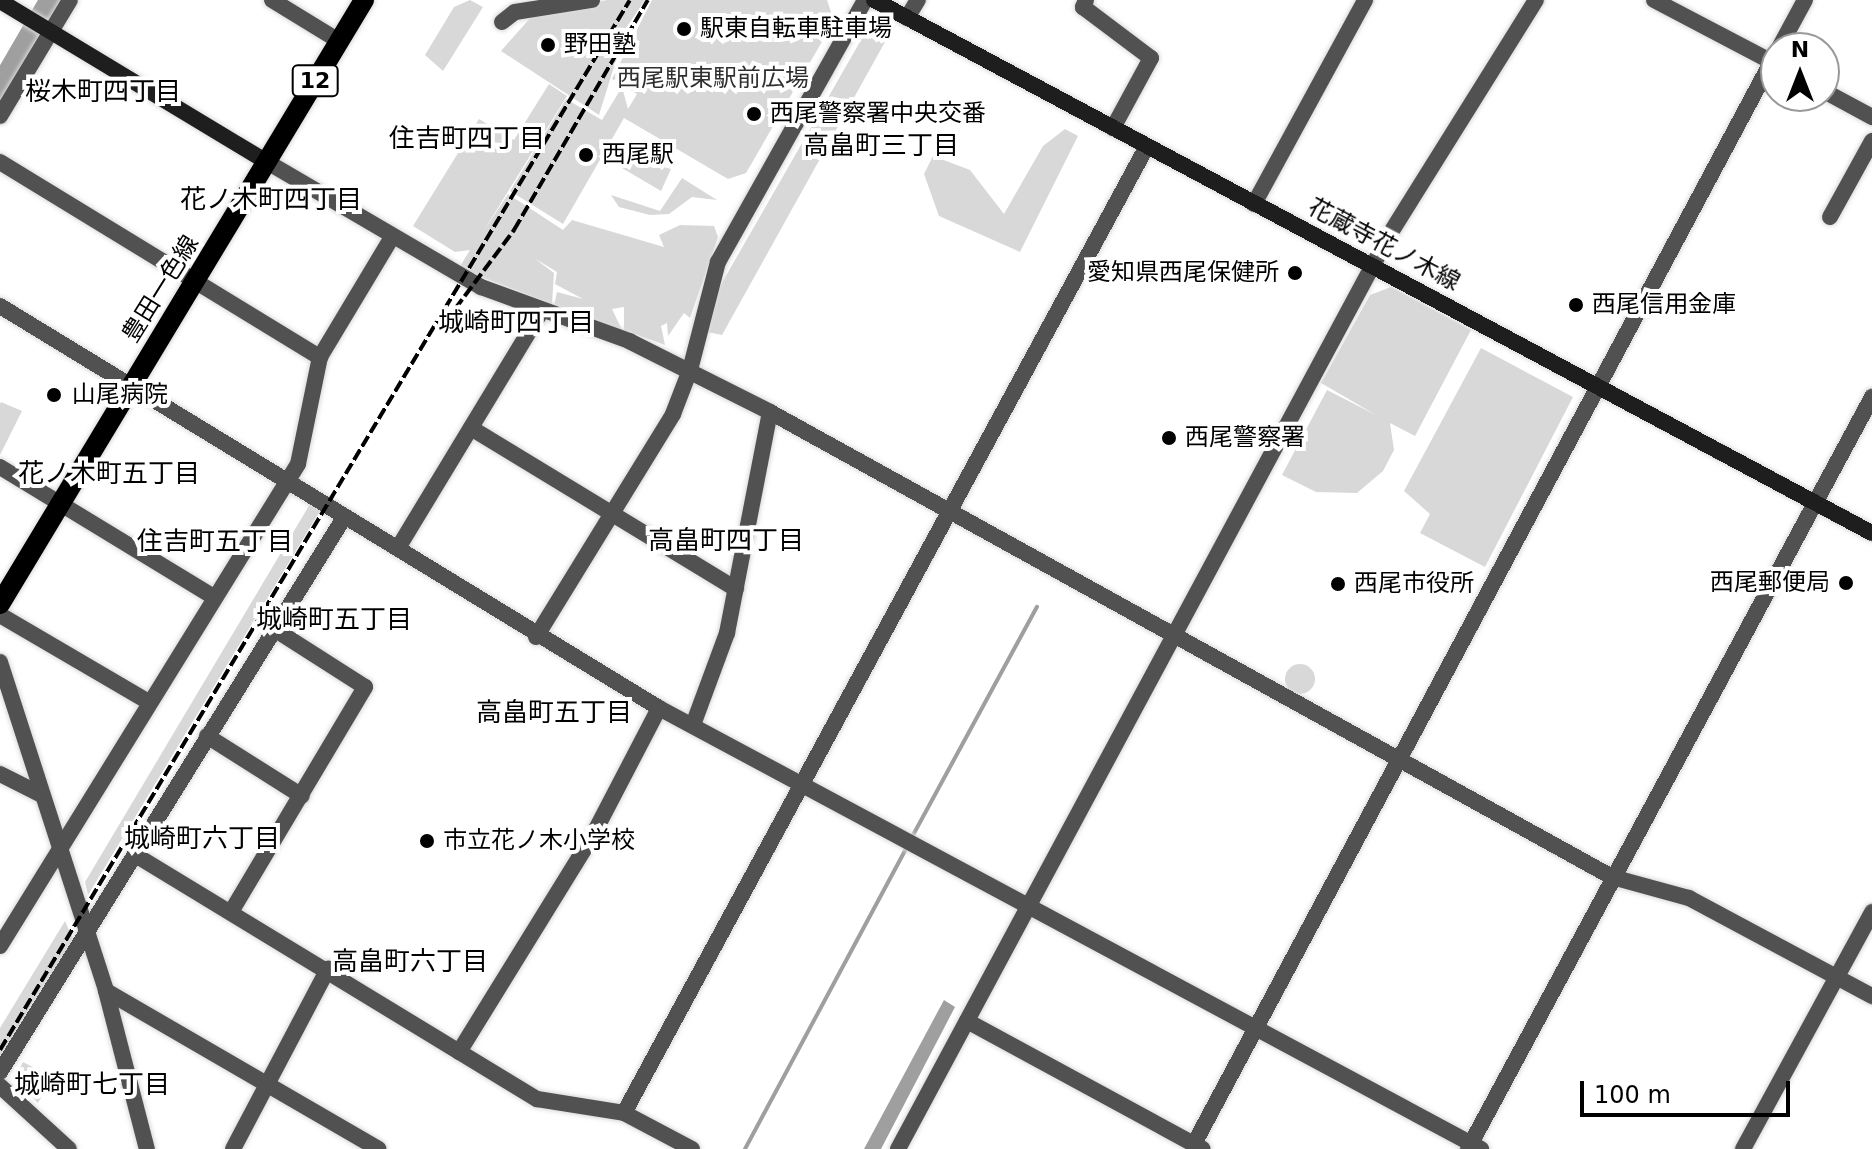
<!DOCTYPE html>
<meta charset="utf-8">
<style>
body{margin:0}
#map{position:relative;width:1872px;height:1149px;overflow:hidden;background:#fff;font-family:"DejaVu Sans","Noto Sans JP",sans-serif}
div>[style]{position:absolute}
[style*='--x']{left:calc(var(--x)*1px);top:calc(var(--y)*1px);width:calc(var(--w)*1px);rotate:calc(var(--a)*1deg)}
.green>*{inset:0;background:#d8d8d8}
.round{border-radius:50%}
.water>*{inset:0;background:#9f9f9f}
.stream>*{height:4px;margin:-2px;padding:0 2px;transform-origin:2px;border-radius:2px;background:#9f9f9f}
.river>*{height:26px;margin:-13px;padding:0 13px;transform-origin:13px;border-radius:13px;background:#9f9f9f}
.roads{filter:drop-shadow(0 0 2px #dbdbdb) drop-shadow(0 0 2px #dbdbdb)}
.minor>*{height:16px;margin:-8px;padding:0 8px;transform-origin:8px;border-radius:8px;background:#515151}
.tertiary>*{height:16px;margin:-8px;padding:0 8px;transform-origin:8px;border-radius:8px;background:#515151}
.secondary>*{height:16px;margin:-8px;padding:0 8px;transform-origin:8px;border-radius:8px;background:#1e1e1e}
.primary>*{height:20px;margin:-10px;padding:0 10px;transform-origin:10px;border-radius:10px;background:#000}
.rail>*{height:4px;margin-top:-2px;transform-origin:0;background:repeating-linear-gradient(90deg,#000 0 12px,transparent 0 16px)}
.dots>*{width:22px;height:22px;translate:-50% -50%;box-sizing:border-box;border:4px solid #fff;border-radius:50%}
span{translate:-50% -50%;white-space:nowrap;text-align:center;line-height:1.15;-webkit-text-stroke:8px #fff;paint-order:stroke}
.shield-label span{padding:2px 6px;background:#fff;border:2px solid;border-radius:6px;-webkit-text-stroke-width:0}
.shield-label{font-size:22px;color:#000;font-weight:700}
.poi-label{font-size:24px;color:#000}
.left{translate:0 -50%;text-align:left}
.right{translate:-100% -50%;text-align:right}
.park-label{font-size:24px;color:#2f2f2f}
.street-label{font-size:24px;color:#000}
.neighbourhood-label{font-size:26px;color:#000}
.north{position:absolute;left:1760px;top:32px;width:80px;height:80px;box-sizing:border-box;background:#fff;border:2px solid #999;border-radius:50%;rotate:0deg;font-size:22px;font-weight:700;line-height:32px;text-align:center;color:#000}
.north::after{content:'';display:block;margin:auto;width:28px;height:36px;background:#000;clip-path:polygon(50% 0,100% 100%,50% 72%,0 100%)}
.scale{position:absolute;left:1580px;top:1081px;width:210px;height:36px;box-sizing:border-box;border:4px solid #000;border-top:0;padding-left:10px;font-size:24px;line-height:28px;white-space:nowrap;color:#000;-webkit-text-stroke:6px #fff;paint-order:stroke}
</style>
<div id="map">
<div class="green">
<div style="clip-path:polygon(470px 0,483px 7px,443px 71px,425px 55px,454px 7px)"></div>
<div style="clip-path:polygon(607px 0,645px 0,626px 28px,599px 115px,501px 51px,532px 16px)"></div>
<div style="clip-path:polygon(652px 0,827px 0,834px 21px,746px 173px,728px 179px,624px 118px,563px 224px,510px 191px,566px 99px,602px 120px,622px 87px,628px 109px,637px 94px,612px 79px)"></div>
<div style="clip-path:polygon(895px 24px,722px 335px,707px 332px,719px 288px,869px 26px)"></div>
<div style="clip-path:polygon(549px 84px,567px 96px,483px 232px,508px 194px,563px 230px,572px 220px,664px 247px,659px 235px,680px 225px,714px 226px,718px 237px,690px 318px,684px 313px,668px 336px,667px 323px,661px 326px,665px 345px,624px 330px,624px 307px,612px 309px,622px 330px,554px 306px,557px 292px,583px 299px,555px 284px,557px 272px,534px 258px,554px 273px,552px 304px,459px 268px,470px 250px,455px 252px,413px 226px,479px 119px,514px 140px)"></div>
<div style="clip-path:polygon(1065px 129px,1078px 136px,1020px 252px,939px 216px,924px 174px,933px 156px,970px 170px,1004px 214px,1043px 146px)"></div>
<div style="clip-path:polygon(637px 160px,671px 169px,661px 191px,622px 168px)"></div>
<div style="clip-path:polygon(682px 178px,717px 200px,692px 197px,669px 214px,650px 215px,619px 207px,611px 195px,660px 211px)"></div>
<div style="clip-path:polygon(1391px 287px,1471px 330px,1415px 436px,1390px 423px,1394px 450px,1383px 471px,1357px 493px,1316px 492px,1282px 475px,1327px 390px,1376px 415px,1321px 383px,1370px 295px)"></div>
<div style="clip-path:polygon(1481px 348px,1573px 397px,1485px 567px,1420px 533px,1430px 514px,1404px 491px)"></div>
<div style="clip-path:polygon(1px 402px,22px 411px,0 455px,0 404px)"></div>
<div style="clip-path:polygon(310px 504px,320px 511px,88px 895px,85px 882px)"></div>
<div class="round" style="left:1285px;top:664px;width:30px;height:30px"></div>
<div style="clip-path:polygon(65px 921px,74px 941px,0 1063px,0 1028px)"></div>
<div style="clip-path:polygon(23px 1062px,53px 1077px,38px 1103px,14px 1080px)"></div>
</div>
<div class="water">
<div style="clip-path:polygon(22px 40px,35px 48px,0 106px,0 76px)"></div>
<div style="clip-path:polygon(944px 1000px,955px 1007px,881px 1149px,864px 1149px)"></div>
</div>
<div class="stream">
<div style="--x:912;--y:837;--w:262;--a:-61.5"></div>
<div style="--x:745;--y:1149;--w:345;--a:-61.8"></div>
</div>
<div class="river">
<div style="--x:0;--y:91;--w:105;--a:-59.8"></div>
</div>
<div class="roads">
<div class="minor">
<div style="--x:272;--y:0;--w:79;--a:31.5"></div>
<div style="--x:1086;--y:0;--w:8;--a:113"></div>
<div style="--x:1083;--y:7;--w:85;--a:36.9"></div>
<div style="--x:1151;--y:58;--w:80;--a:118.5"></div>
<div style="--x:1654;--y:0;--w:138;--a:27.7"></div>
<div style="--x:907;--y:18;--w:21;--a:-59"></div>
<div style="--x:502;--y:22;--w:16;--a:-38"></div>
<div style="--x:515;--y:12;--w:78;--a:-8.9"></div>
<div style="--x:1779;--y:48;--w:55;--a:-61.6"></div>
<div style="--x:1824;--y:91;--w:55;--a:28.4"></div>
<div style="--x:0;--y:116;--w:135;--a:-58.9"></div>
<div style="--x:0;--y:162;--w:375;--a:31.4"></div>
<div style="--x:1254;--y:204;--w:232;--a:-61.4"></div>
<div style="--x:1830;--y:217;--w:87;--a:-61.1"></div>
<div style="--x:471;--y:428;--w:310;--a:31.3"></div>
<div style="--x:0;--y:467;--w:248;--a:31.3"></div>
<div style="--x:398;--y:548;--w:278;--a:-58.8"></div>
<div style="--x:0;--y:615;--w:173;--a:30.3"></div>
<div style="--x:536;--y:637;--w:262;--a:-58.4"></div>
<div style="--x:673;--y:414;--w:47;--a:-68.9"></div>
<div style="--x:693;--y:725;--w:98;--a:-69.7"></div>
<div style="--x:727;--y:633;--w:225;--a:-79"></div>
<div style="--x:207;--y:736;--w:112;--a:32.3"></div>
<div style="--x:0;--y:774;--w:45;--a:26.6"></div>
<div style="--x:137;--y:856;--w:468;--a:31.3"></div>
<div style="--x:537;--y:1099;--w:88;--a:9.1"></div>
<div style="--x:624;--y:1113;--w:77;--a:27.9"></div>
<div style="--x:1612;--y:877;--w:80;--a:15.3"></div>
<div style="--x:1689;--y:898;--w:208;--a:28.2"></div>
<div style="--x:231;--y:912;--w:262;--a:-59.2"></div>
<div style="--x:365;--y:687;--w:106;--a:-147.4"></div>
<div style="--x:0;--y:946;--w:567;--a:-58.27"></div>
<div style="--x:298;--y:464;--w:109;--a:-78.4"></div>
<div style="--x:320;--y:357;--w:138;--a:-59"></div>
<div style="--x:106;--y:991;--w:315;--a:30.1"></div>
<div style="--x:459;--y:1052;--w:257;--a:-58.3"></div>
<div style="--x:594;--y:833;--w:141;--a:-62.5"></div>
<div style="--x:624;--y:1113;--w:1099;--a:-61.59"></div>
<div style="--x:1194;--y:1144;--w:1237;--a:-61.92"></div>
<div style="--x:233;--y:1149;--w:204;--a:-62.2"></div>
<div style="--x:1743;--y:1149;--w:270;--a:-61.4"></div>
</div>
<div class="tertiary">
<div style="--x:267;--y:162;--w:248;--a:30.3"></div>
<div style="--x:481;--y:287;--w:158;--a:20"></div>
<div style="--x:629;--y:341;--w:158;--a:26.7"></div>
<div style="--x:770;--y:412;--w:962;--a:28.91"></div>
<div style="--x:0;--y:306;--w:772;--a:31.38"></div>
<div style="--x:659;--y:708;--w:933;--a:28.21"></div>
<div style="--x:690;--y:370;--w:112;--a:-75.5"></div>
<div style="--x:718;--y:262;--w:300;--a:-60.7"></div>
<div style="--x:0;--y:662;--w:346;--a:72.1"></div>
<div style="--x:106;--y:991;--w:163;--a:75.5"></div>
<div style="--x:967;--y:1021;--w:268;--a:28.5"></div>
<div style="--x:0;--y:1072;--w:654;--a:-58.18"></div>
<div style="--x:0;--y:1086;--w:93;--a:42.4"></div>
<div style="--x:898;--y:1149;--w:1035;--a:-61.75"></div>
<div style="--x:1388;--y:237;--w:279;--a:-58"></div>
<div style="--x:1468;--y:1149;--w:854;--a:-61.75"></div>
</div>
<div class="secondary">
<div style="--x:874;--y:0;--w:1131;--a:28.11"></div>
<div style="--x:0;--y:1;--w:312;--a:31.1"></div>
</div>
<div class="primary">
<div style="--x:0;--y:604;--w:705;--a:-58.92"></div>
</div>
</div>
<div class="rail">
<div style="--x:455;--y:309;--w:99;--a:-53.2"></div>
<div style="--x:514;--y:230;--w:266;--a:-59.8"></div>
<div style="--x:0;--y:1050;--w:1224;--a:-59.04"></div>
</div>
<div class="dots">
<div style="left:684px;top:29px;background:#000"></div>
<div style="left:548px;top:45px;background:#000"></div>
<div style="left:754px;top:114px;background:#000"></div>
<div style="left:586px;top:155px;background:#000"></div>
<div style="left:1295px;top:273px;background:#000"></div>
<div style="left:1576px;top:305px;background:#000"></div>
<div style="left:54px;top:395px;background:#000"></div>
<div style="left:1169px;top:438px;background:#000"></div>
<div style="left:1846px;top:583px;background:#000"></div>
<div style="left:1338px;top:584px;background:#000"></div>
<div style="left:427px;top:841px;background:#000"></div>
</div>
<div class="shield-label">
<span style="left:315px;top:81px">12</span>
</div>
<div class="poi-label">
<span class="left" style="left:700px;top:29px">駅東自転車駐車場</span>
<span class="left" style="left:564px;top:45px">野田塾</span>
<span class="left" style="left:770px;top:114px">西尾警察署中央交番</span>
<span class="left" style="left:602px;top:155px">西尾駅</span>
<span class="right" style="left:1279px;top:273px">愛知県西尾保健所</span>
<span class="left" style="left:1592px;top:305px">西尾信用金庫</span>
<span class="left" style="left:72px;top:395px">山尾病院</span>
<span class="left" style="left:1185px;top:438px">西尾警察署</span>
<span class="right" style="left:1830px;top:583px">西尾郵便局</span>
<span class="left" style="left:1354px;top:584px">西尾市役所</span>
<span class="left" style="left:443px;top:841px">市立花ノ木小学校</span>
</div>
<div class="park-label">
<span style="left:713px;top:79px">西尾駅東駅前広場</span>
</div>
<div class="street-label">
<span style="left:1384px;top:245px;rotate:28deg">花蔵寺花ノ木線</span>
<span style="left:161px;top:289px;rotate:-58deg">豊田一色線</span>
</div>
<div class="neighbourhood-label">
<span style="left:103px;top:92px">桜木町四丁目</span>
<span style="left:467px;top:139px">住吉町四丁目</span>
<span style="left:881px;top:146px">高畠町三丁目</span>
<span style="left:271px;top:200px">花ノ木町四丁目</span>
<span style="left:516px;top:323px">城崎町四丁目</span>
<span style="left:109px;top:474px">花ノ木町五丁目</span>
<span style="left:726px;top:541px">高畠町四丁目</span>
<span style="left:215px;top:542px">住吉町五丁目</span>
<span style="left:334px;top:620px">城崎町五丁目</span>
<span style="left:554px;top:713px">高畠町五丁目</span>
<span style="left:202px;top:839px">城崎町六丁目</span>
<span style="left:410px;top:962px">高畠町六丁目</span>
<span style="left:92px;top:1085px">城崎町七丁目</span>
</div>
<div class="north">N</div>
<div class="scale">100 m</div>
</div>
